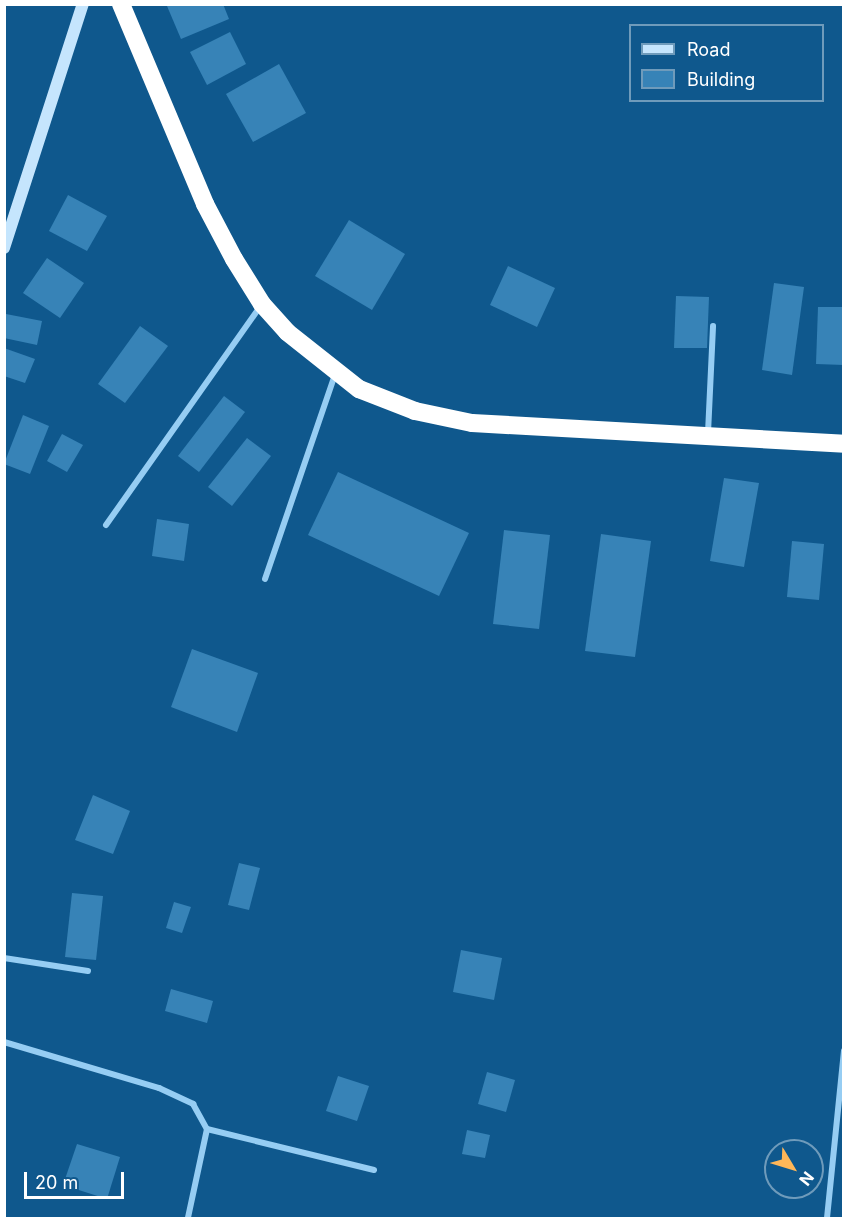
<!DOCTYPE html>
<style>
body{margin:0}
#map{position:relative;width:848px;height:1223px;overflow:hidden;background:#0f588d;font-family:Inter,sans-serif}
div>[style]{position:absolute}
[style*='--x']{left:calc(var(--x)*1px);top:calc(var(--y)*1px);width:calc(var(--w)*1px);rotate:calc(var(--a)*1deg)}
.building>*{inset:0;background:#3783b7}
.street>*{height:6px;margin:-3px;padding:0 3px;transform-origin:3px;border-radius:3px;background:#96cdf3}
.secondary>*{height:12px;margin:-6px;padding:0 6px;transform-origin:6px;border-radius:6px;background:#c5e5fd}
.highway>*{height:18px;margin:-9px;padding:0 9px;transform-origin:9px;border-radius:9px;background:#fff}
span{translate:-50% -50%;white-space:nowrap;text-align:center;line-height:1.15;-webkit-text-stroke:5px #0f588d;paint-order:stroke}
.frame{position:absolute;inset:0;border:6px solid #fff;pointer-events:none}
.legend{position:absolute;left:629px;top:24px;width:195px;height:78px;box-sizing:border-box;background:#0f588d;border:2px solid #6f9bbb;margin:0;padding:8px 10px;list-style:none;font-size:18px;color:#fff}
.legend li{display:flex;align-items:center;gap:12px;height:30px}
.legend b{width:30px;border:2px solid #6f9bbb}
.north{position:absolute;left:764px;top:1139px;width:60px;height:60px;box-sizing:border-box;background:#0f588d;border:2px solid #6f9bbb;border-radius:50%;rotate:128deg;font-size:16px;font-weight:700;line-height:24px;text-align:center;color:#fff}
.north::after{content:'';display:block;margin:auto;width:21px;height:27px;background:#ffb758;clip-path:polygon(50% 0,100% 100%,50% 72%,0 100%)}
.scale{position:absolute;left:24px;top:1172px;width:100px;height:27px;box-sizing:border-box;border:3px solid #fff;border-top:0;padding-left:8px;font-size:18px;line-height:21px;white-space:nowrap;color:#fff;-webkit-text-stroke:4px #0f588d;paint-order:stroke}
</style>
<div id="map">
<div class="building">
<div style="clip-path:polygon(223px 4px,229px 19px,181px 39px,167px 6px)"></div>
<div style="clip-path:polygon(230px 32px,246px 64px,207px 85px,190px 52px)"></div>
<div style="clip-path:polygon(279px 64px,306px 113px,253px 142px,226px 94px)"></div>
<div style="clip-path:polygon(68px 195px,107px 216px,87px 251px,49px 231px)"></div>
<div style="clip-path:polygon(349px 220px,405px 254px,372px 310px,315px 276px)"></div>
<div style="clip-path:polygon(47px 258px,84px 283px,60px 318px,23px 293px)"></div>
<div style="clip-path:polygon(508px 266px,555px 288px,537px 327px,490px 305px)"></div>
<div style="clip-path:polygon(774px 283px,804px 287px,792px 375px,762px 370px)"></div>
<div style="clip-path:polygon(676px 296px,709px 297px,707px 348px,674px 348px)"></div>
<div style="clip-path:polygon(818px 307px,844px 307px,844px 365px,816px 364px)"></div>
<div style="clip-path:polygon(6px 314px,42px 321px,37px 345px,4px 338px)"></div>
<div style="clip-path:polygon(140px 326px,168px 346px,125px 403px,98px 384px)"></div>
<div style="clip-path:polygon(4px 348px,35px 359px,25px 383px,4px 376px)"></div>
<div style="clip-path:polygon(224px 396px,245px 412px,199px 472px,178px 456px)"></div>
<div style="clip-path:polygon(23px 415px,49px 426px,30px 474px,4px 464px)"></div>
<div style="clip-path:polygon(62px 434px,83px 445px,67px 472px,47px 461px)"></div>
<div style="clip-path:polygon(247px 438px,271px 456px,232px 506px,208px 487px)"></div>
<div style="clip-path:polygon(338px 472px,469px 533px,439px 596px,308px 535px)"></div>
<div style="clip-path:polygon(724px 478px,759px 483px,744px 567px,710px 561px)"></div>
<div style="clip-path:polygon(157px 519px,189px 524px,184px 561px,152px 556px)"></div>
<div style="clip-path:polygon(504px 530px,550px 535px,539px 629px,493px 624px)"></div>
<div style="clip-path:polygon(601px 534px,651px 541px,635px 657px,585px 651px)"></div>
<div style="clip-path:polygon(792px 541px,824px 544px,819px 600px,787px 597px)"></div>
<div style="clip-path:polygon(192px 649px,258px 673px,237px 732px,171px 707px)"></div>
<div style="clip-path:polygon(93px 795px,130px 811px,113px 854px,75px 840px)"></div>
<div style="clip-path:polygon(239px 863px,260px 868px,249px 910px,228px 905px)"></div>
<div style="clip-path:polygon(72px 893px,103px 896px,96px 960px,65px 957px)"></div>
<div style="clip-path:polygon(174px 902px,191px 907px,182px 933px,166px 928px)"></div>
<div style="clip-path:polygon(461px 950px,502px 958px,494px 1000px,453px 992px)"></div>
<div style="clip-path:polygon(171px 989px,213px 1001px,207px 1023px,165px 1011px)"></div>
<div style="clip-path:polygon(487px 1072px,515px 1080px,506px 1112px,478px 1104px)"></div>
<div style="clip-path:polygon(338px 1076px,369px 1086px,357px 1121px,326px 1111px)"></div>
<div style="clip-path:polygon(467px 1130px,490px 1135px,485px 1158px,462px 1154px)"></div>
<div style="clip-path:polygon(77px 1144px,120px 1157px,107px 1199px,63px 1185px)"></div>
</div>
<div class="street">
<div style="--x:708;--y:433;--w:107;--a:-87.3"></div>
<div style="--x:106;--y:525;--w:267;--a:-54.8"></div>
<div style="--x:265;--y:579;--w:216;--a:-71.1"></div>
<div style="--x:4;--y:958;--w:85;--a:8.8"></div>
<div style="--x:4;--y:1042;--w:162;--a:16.5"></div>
<div style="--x:159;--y:1088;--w:38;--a:25"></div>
<div style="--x:193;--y:1104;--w:29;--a:61"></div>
<div style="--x:207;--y:1129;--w:91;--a:102.1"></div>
<div style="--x:207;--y:1129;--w:172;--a:13.8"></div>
<div style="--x:827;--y:1218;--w:168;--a:-84.2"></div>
</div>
<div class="secondary">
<div style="--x:4;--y:248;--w:256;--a:-72.1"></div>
</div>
<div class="highway">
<div style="--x:121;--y:4;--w:217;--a:67.2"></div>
<div style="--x:205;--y:204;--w:62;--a:62.2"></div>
<div style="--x:234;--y:259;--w:53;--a:58.1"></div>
<div style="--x:262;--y:304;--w:38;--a:48"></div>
<div style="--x:287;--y:332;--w:92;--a:38.4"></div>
<div style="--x:359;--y:389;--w:60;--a:21.4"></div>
<div style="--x:415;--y:411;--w:58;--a:11.9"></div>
<div style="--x:472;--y:423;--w:373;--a:3.2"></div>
</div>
<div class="frame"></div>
<ul class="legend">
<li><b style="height:8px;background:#c5e5fd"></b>Road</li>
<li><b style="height:16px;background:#3783b7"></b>Building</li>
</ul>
<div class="north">N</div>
<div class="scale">20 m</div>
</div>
